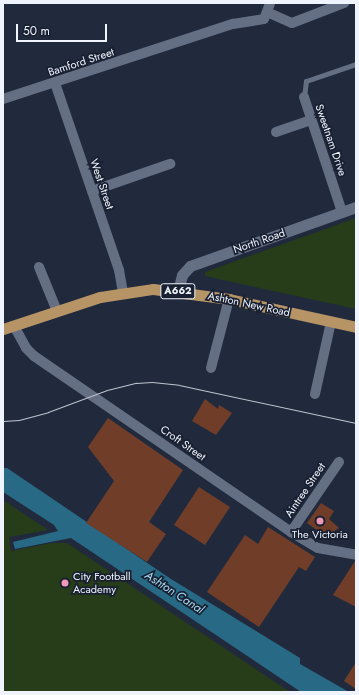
<!DOCTYPE html>
<style>
body{margin:0}
#map{position:relative;width:359px;height:695px;overflow:hidden;background:#212a3c;font-family:Jost,sans-serif}
div>[style]{position:absolute}
[style*='--x']{left:calc(var(--x)*1px);top:calc(var(--y)*1px);width:calc(var(--w)*1px);rotate:calc(var(--a)*1deg)}
.green>*{inset:0;background:#273d1a}
.water>*{inset:0;background:#286a85}
.building>*{inset:0;background:#6f3d28}
.service>*{height:5px;margin:-2.5px;padding:0 2.5px;transform-origin:2.5px;border-radius:2.5px;background:#646f84}
.minor>*{height:10px;margin:-5px;padding:0 5px;transform-origin:5px;border-radius:5px;background:#646f84}
.tertiary>*{height:11px;margin:-5.5px;padding:0 5.5px;transform-origin:5.5px;border-radius:5.5px;background:#646f84}
.primary>*{height:11px;margin:-5.5px;padding:0 5.5px;transform-origin:5.5px;border-radius:5.5px;background:#b69465}
.tram>*{height:1px;margin:-0.5px;padding:0 0.5px;transform-origin:0.5px;border-radius:0.5px;background:#bec4d0}
.dots>*{width:11px;height:11px;translate:-50% -50%;box-sizing:border-box;border:2px solid #182031;border-radius:50%}
span{translate:-50% -50%;white-space:nowrap;text-align:center;line-height:1.15;-webkit-text-stroke:3.5px #182031;paint-order:stroke}
.shield-label span{padding:1px 3px;background:#182031;border:1px solid;border-radius:3px;-webkit-text-stroke-width:0}
.shield-label{font-size:10px;color:#eff4fe;font-weight:700}
.street-label{font-size:11px;color:#eff4fe}
.poi-label{font-size:11px;color:#eff4fe}
.left{translate:0 -50%;text-align:left}
.water-label{font-size:12px;color:#a9def7;font-style:italic}
.frame{position:absolute;inset:0;border:4px solid #eff4fe;pointer-events:none}
.scale{position:absolute;left:16px;top:24px;width:91px;height:18px;box-sizing:border-box;border:2px solid #eff4fe;border-top:0;padding-left:5px;font-size:12px;line-height:14px;white-space:nowrap;color:#eff4fe;-webkit-text-stroke:3px #182031;paint-order:stroke}
</style>
<div id="map">
<div class="green">
<div style="clip-path:polygon(356px 218px,356px 309px,205px 276px,205px 272px)"></div>
<div style="clip-path:polygon(3px 500px,48px 530px,9px 537px,11px 551px,52px 543px,67px 543px,290px 692px,3px 692px)"></div>
</div>
<div class="water">
<div style="clip-path:polygon(3px 468px,7px 468px,171px 579px,300px 658px,300px 664px,349px 692px,301px 692px,71px 538px,15px 549px,13px 542px,58px 531px,54px 525px,3px 492px)"></div>
</div>
<div class="building">
<div style="clip-path:polygon(205px 399px,218px 409px,219px 405px,232px 413px,216px 435px,192px 421px)"></div>
<div style="clip-path:polygon(108px 418px,183px 470px,149px 522px,166px 534px,147px 562px,86px 523px,114px 481px,88px 447px)"></div>
<div style="clip-path:polygon(199px 487px,230px 507px,205px 545px,174px 525px)"></div>
<div style="clip-path:polygon(321px 503px,334px 511px,329px 519px,339px 528px,330px 534px,328px 532px,325px 536px,307px 523px)"></div>
<div style="clip-path:polygon(268px 527px,315px 557px,306px 571px,299px 567px,259px 627px,207px 592px,245px 535px,258px 544px)"></div>
<div style="clip-path:polygon(355px 561px,356px 561px,356px 607px,333px 595px)"></div>
<div style="clip-path:polygon(356px 662px,356px 689px,344px 681px)"></div>
</div>
<div class="service">
<div style="--x:304;--y:97;--w:16;--a:-83"></div>
<div style="--x:306;--y:81;--w:53;--a:-18.8"></div>
</div>
<div class="minor">
<div style="--x:267;--y:12;--w:27;--a:24"></div>
<div style="--x:292;--y:23;--w:56;--a:-21"></div>
<div style="--x:55;--y:83;--w:198;--a:71.1"></div>
<div style="--x:119;--y:270;--w:22;--a:80"></div>
<div style="--x:304;--y:97;--w:121;--a:71.7"></div>
<div style="--x:3;--y:99;--w:242;--a:-18.1"></div>
<div style="--x:233;--y:24;--w:31;--a:-9"></div>
<div style="--x:264;--y:19;--w:17;--a:-69"></div>
<div style="--x:276;--y:132;--w:37;--a:-19"></div>
<div style="--x:92;--y:191;--w:83;--a:-19.1"></div>
<div style="--x:39;--y:267;--w:48;--a:67.8"></div>
<div style="--x:14;--y:326;--w:25;--a:61"></div>
<div style="--x:26;--y:348;--w:11;--a:45"></div>
<div style="--x:34;--y:356;--w:311;--a:34.4"></div>
<div style="--x:291;--y:532;--w:31;--a:31"></div>
<div style="--x:318;--y:548;--w:39;--a:10"></div>
<div style="--x:211;--y:368;--w:71;--a:-75.4"></div>
<div style="--x:315;--y:394;--w:74;--a:-77.5"></div>
<div style="--x:291;--y:532;--w:85;--a:-55.6"></div>
</div>
<div class="tertiary">
<div style="--x:178;--y:291;--w:16;--a:-76"></div>
<div style="--x:182;--y:275;--w:12;--a:-48"></div>
<div style="--x:190;--y:266;--w:176;--a:-19.6"></div>
</div>
<div class="primary">
<div style="--x:3;--y:329;--w:102;--a:-18.3"></div>
<div style="--x:100;--y:297;--w:54;--a:-8.6"></div>
<div style="--x:153;--y:289;--w:77;--a:7.5"></div>
<div style="--x:229;--y:299;--w:130;--a:12.4"></div>
</div>
<div class="tram">
<div style="--x:3;--y:421;--w:16;--a:-4"></div>
<div style="--x:19;--y:420;--w:30;--a:-15"></div>
<div style="--x:48;--y:412;--w:63;--a:-20.4"></div>
<div style="--x:107;--y:390;--w:30;--a:-14"></div>
<div style="--x:136;--y:383;--w:16;--a:-4"></div>
<div style="--x:152;--y:382;--w:27;--a:6"></div>
<div style="--x:179;--y:385;--w:181;--a:12.1"></div>
</div>
<div class="dots">
<div style="left:320px;top:521px;background:#f09ab7"></div>
<div style="left:65px;top:583px;background:#f09ab7"></div>
</div>
<div class="shield-label">
<span style="left:178px;top:291px">A662</span>
</div>
<div class="street-label">
<span style="left:81px;top:62px;rotate:-18deg">Bamford Street</span>
<span style="left:331px;top:140px;rotate:71deg">Sweetnam Drive</span>
<span style="left:102px;top:184px;rotate:71deg">West Street</span>
<span style="left:259px;top:241px;rotate:-19deg">North Road</span>
<span style="left:249px;top:304px;rotate:12deg">Ashton New Road</span>
<span style="left:183px;top:443px;rotate:35deg">Croft Street</span>
<span style="left:305px;top:490px;rotate:-56deg">Aintree Street</span>
</div>
<div class="poi-label">
<span style="left:320px;top:534px">The Victoria</span>
<span class="left" style="left:73px;top:583px">City Football<br>Academy</span>
</div>
<div class="water-label">
<span style="left:174px;top:593px;rotate:33deg">Ashton Canal</span>
</div>
<div class="frame"></div>
<div class="scale">50 m</div>
</div>
